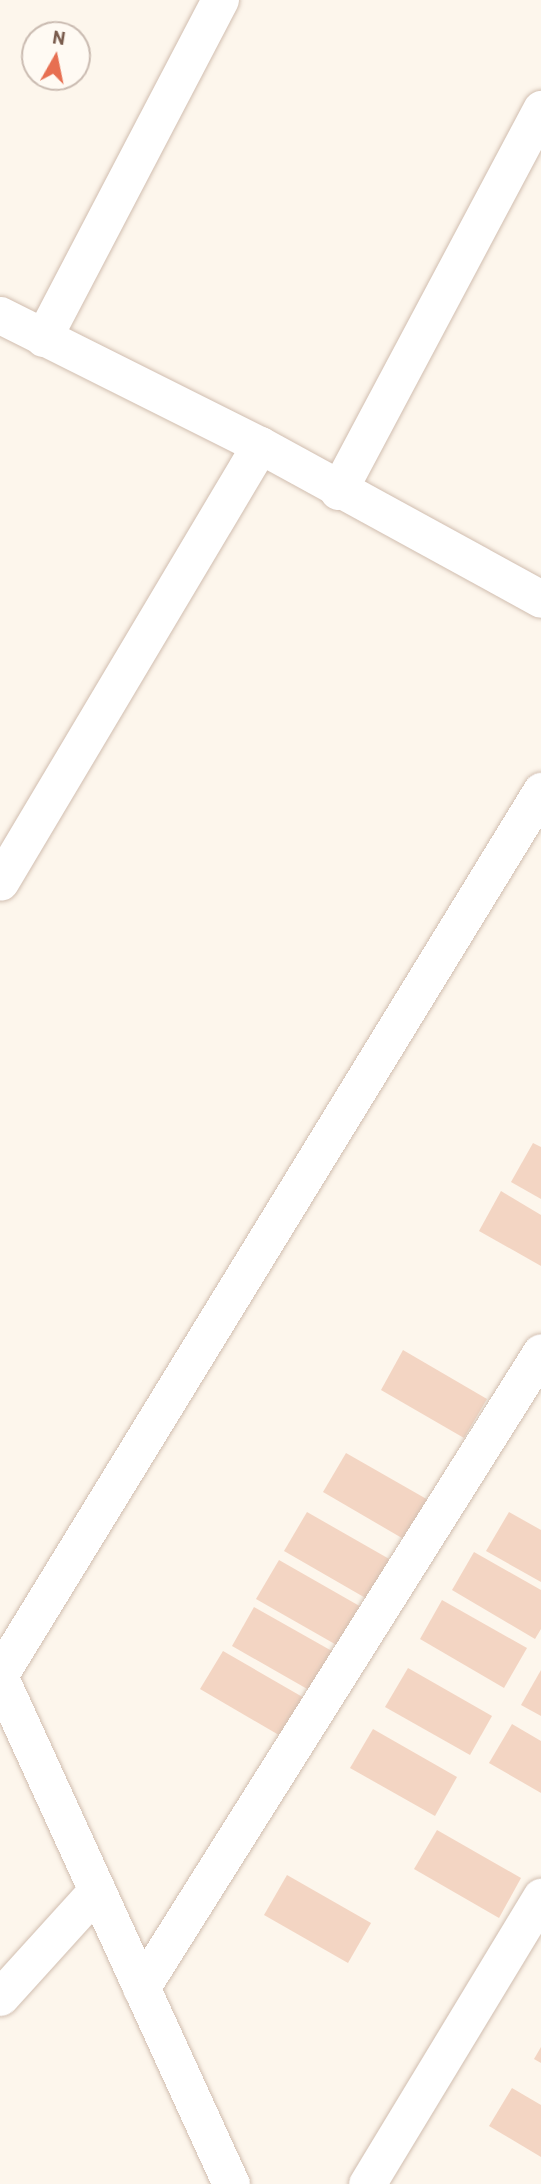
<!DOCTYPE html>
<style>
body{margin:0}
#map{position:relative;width:541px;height:2184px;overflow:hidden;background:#fdf6ec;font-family:Barlow,sans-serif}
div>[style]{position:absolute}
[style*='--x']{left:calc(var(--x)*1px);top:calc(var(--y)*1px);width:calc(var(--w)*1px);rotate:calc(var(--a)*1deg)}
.building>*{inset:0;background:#f3d5c3}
.roads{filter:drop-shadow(0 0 2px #d1beb0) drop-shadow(0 0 2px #d1beb0)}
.street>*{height:37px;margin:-18.5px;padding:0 18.5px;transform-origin:18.5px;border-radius:18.5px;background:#fff}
span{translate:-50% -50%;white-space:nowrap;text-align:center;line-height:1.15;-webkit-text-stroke:5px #fffaf3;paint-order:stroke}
.north{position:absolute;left:21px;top:21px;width:70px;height:70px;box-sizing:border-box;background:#fffaf3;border:2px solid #cabbb1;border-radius:50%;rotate:9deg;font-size:19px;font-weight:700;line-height:28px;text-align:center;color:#7a5c4d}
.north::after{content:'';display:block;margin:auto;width:24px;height:32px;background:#e76f51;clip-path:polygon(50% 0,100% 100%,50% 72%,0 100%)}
</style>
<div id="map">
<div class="building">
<div style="clip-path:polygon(533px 1143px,541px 1147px,541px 1199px,511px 1182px)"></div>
<div style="clip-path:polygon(501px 1191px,541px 1215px,541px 1266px,479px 1231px)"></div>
<div style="clip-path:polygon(403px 1350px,487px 1399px,464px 1438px,381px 1390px)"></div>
<div style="clip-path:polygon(346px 1453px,430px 1501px,407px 1541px,323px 1492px)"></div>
<div style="clip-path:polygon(307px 1512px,391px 1560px,369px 1600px,284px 1551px)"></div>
<div style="clip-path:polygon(509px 1512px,541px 1530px,541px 1582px,486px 1551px)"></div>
<div style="clip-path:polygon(474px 1552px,541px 1590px,541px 1629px,535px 1639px,452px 1590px)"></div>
<div style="clip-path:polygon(279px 1560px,363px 1608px,340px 1647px,256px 1599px)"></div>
<div style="clip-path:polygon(442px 1600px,527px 1648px,504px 1688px,420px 1639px)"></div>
<div style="clip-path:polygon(254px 1607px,339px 1655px,316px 1694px,232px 1646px)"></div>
<div style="clip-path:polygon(223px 1651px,306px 1699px,284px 1738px,200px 1689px)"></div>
<div style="clip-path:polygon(408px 1668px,492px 1716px,470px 1755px,385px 1707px)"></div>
<div style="clip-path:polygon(541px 1670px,541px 1716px,521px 1705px)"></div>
<div style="clip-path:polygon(512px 1724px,541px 1741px,541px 1793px,489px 1763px)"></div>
<div style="clip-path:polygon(373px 1729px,457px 1777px,435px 1816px,350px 1768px)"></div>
<div style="clip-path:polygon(437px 1830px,521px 1878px,499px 1918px,414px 1869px)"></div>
<div style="clip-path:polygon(287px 1875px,371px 1923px,348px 1963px,264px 1915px)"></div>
<div style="clip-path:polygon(541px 2047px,541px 2063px,534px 2059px)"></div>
<div style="clip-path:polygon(512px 2088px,541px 2105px,541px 2157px,489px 2126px)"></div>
</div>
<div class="roads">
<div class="street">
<div style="--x:0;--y:315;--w:291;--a:26.6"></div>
<div style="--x:260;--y:445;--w:508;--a:120.75"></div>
<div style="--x:43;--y:338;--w:382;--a:-62.4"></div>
<div style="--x:260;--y:445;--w:320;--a:28.7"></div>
<div style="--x:338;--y:491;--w:433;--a:-62"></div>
<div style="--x:0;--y:1674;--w:1036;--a:-58.5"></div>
<div style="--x:0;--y:1678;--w:556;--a:65.46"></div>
<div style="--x:141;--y:1988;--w:751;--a:-57.83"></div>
<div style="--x:0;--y:1997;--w:144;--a:-47.8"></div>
<div style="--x:367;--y:2184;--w:336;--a:-58.8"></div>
</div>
</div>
<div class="north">N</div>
</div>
